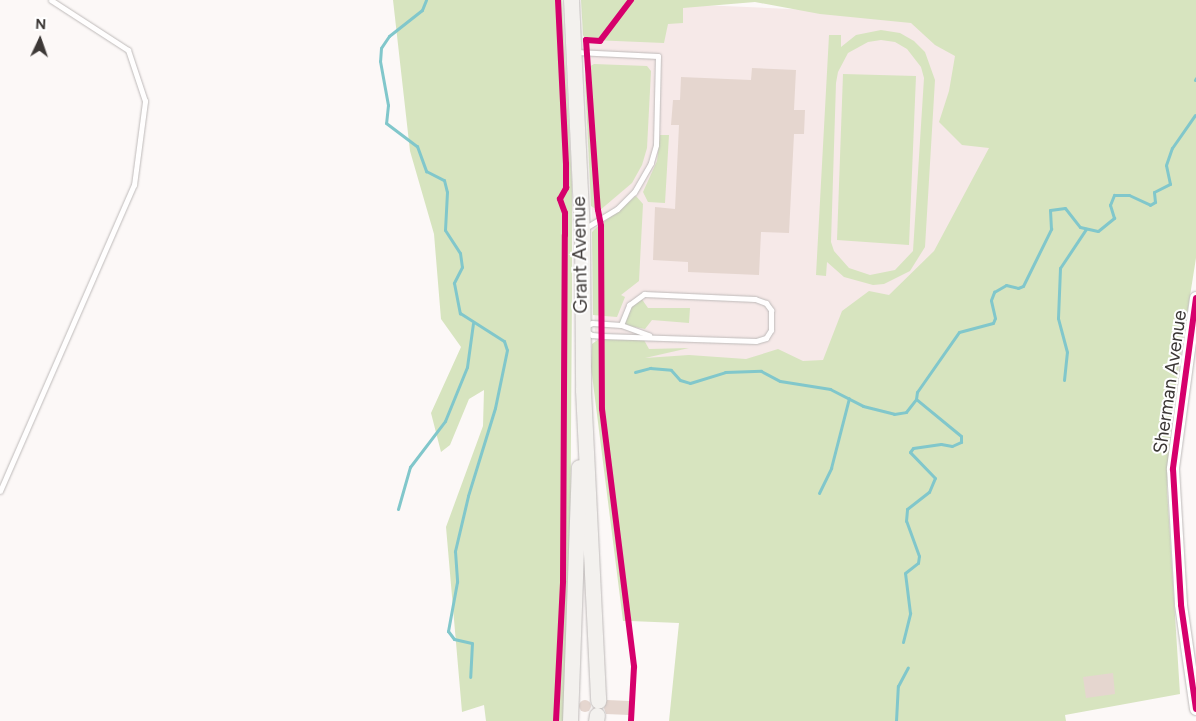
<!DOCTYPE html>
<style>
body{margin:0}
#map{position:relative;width:1196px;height:721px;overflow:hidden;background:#fcf8f7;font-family:Figtree,sans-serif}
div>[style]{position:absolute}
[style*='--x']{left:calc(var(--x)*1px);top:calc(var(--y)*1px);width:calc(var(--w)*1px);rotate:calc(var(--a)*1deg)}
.education>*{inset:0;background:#f6e9e8}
.green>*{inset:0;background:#d7e4bf}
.stream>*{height:3px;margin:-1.5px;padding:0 1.5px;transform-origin:1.5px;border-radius:1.5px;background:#81c7cb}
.building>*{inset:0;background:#e5d6cf}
.round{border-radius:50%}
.roads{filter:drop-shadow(0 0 1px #bebab9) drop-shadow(0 0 1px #bebab9)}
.service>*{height:5px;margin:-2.5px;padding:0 2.5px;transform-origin:2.5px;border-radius:2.5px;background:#fffefe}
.tertiary>*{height:12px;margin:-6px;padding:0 6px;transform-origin:6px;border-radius:6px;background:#fffefe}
.secondary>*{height:15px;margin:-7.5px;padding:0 7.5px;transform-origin:7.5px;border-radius:7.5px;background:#f3f1ee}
.cycleway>*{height:6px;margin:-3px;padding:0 3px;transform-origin:3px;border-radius:3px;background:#d6006c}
span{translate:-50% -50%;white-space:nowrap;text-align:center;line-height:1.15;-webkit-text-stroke:4px #fff;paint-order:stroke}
.street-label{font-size:19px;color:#3c3836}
.north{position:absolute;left:15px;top:15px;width:50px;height:50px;-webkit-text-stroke:4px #fff;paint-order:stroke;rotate:3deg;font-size:14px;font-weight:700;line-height:20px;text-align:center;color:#3c3836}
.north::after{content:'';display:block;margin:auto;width:18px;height:22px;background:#3c3836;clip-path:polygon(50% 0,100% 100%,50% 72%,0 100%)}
</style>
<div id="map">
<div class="education">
<div style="clip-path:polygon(587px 0,926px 15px,973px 40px,1007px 158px,857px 370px,596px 380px)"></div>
</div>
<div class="green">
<div style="clip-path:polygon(393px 0,562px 0,572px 184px,572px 293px,570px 575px,564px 721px,486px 721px,484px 705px,462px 712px,446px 527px,483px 426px,484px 390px,469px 399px,450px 445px,441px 452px,431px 413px,461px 347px,441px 319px,434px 234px,410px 151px)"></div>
<div style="clip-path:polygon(581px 0,1196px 0,1196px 258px,1173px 403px,1167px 489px,1180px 694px,1065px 715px,1066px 721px,669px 721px,679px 623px,630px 621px,603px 410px,604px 339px,644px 340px,649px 349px,689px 348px,645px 358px,689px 355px,746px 359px,778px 349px,803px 361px,823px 360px,842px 311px,869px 291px,889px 295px,934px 251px,989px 148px,962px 145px,939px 122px,949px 91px,955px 56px,935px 45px,911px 23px,820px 14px,755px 2px,683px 8px,683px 23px,668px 24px,664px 43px,592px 40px,585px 39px,583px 35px)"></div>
<div style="clip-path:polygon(evenodd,881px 30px,900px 33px,914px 41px,925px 52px,935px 80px,925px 247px,910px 271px,884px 284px,873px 285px,844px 277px,827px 262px,826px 276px,816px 275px,829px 35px,841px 35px,841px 47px,856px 35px,881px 30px,881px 40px,895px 42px,907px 49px,921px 67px,924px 78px,913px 251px,895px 270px,870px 275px,849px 268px,834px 251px,831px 242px,836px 83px,838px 72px,848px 53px,868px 42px,881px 40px)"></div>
<div style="clip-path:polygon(594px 64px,647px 66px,651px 71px,647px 148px,642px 165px,632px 183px,599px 211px,591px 206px,585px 80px,587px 68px)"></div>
<div style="clip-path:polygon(843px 74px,916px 76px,909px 245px,837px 240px)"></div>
<div style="clip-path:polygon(660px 135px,669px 135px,665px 203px,648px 202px,643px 192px,657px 161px)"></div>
<div style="clip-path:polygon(636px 196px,643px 204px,639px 281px,621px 295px,625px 297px,617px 317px,593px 315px,592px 232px,599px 225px,604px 226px,604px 222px)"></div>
<div style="clip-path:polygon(641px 298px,648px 308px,690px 308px,689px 323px,652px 320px,645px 329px,629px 326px,624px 323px,629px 307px)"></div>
<div style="clip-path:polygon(599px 339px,601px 409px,628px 621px,623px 621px,591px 367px,592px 344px)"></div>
</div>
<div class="stream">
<div style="--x:426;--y:0;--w:11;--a:112"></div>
<div style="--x:422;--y:10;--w:42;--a:141.8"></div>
<div style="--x:389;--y:36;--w:14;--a:124"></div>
<div style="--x:381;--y:48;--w:13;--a:94"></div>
<div style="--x:380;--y:61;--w:45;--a:79.7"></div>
<div style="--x:388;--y:105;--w:18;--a:96"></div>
<div style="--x:386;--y:123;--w:39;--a:37"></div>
<div style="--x:417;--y:146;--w:27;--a:70"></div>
<div style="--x:426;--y:171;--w:20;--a:27"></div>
<div style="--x:444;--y:180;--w:12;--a:76"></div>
<div style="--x:447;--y:192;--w:38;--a:93"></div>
<div style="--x:445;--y:230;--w:27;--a:57"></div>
<div style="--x:460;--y:253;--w:14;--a:82"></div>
<div style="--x:462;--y:267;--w:18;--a:117"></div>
<div style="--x:454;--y:283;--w:31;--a:79"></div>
<div style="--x:460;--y:313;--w:52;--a:32.5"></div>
<div style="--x:504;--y:341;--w:9;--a:72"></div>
<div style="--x:507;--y:350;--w:59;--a:101.7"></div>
<div style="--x:495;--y:408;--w:92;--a:107.1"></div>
<div style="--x:468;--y:496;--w:57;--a:103.3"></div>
<div style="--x:455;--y:551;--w:31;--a:86"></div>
<div style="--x:457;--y:582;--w:50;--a:100.4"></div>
<div style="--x:448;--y:631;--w:10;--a:53"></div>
<div style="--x:454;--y:639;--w:18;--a:13"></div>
<div style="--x:472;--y:643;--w:34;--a:93"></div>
<div style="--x:1195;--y:80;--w:2;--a:-63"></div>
<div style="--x:635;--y:372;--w:16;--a:-15"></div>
<div style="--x:650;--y:368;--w:21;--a:5"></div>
<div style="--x:671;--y:370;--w:13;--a:48"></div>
<div style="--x:680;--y:380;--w:10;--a:17"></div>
<div style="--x:690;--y:383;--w:37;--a:-17"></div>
<div style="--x:725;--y:372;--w:36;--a:-2"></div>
<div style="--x:761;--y:371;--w:21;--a:28"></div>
<div style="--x:780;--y:381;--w:51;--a:9.1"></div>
<div style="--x:830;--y:389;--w:37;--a:27"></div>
<div style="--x:863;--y:406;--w:32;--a:14"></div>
<div style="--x:894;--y:414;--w:12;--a:-9"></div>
<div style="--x:906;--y:412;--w:16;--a:-52"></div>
<div style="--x:1064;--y:380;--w:28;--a:-84"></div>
<div style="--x:1067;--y:352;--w:35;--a:-105"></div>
<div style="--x:1058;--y:318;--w:50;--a:-87.7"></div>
<div style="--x:1060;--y:268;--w:47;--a:-56.3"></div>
<div style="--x:819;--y:493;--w:28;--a:-64"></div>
<div style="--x:831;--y:468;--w:72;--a:-75.6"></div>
<div style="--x:398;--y:509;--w:44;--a:-74.1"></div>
<div style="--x:410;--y:467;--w:58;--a:-52.7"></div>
<div style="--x:445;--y:421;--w:58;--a:-67.8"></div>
<div style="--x:467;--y:367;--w:44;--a:-82.2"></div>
<div style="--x:903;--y:642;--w:30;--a:-76"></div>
<div style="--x:910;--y:613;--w:40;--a:-97.1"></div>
<div style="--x:905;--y:573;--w:16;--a:-38"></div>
<div style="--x:918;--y:563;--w:7;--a:-82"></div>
<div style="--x:919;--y:556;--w:37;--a:-110"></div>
<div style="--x:906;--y:521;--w:12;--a:-85"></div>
<div style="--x:907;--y:509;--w:28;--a:-38"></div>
<div style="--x:929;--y:492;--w:15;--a:-67"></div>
<div style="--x:935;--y:478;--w:36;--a:-134"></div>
<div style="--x:910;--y:452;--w:5;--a:-53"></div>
<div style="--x:913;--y:448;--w:28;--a:-8"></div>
<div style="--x:941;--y:444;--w:11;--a:10"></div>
<div style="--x:952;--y:446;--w:10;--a:-24"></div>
<div style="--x:961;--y:442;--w:6;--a:-90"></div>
<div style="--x:961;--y:436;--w:58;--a:-140.6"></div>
<div style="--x:916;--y:399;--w:7;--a:-82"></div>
<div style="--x:917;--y:392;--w:73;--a:-55"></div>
<div style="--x:959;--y:332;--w:35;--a:-15"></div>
<div style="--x:993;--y:323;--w:5;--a:-68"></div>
<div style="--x:995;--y:318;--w:18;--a:-103"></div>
<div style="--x:991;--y:300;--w:9;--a:-69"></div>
<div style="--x:994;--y:292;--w:14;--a:-30"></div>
<div style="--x:1006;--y:285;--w:12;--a:14"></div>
<div style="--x:1018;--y:288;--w:5;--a:-22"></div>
<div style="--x:1023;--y:286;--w:64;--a:-63.8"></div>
<div style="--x:1051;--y:229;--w:19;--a:-93"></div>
<div style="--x:1050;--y:210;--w:15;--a:-8"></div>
<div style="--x:1065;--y:208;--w:24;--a:52"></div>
<div style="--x:1080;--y:227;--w:18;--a:13"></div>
<div style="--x:1098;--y:231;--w:21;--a:-39"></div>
<div style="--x:1114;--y:218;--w:14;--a:-107"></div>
<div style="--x:1110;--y:205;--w:11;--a:-68"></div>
<div style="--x:1114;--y:195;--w:15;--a:0"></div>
<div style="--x:1129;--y:195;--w:23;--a:25"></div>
<div style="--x:1150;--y:205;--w:6;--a:-31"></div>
<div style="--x:1155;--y:202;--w:10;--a:-96"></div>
<div style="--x:1154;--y:192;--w:18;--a:-27"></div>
<div style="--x:1170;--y:184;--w:19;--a:-102"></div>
<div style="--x:1166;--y:165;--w:18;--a:-71"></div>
<div style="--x:1172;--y:148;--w:40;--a:-55.1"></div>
<div style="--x:896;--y:721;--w:35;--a:-87"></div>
<div style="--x:898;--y:686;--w:21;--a:-62"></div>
</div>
<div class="building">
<div style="clip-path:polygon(752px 68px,796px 70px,794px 110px,805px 110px,804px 134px,794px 134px,789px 233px,761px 232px,759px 275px,688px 272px,688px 262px,653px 260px,655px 207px,675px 209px,679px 125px,671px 125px,673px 100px,680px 100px,681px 77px,751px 80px)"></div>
<div style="clip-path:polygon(1113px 673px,1115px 694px,1086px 698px,1083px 677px)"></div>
<div class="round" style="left:579px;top:700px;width:12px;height:12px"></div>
<div style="clip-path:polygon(607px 700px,630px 701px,629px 715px,606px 714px,604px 708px)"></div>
</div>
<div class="roads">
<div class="service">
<div style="--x:576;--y:52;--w:82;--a:2.8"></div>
<div style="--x:658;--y:56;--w:89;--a:91.3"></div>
<div style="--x:656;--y:145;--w:19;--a:106"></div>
<div style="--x:651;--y:163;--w:34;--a:120"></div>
<div style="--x:634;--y:192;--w:24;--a:135"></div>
<div style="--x:617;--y:209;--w:39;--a:149"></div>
<div style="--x:644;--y:294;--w:111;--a:2.6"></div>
<div style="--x:755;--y:299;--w:12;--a:20"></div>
<div style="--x:766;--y:303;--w:9;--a:54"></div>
<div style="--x:771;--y:310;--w:20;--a:90"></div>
<div style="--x:771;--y:330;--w:9;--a:122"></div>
<div style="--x:766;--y:338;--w:10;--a:163"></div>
<div style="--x:756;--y:341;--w:154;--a:-178.1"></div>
<div style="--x:602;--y:336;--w:10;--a:-174"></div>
<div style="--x:592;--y:335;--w:13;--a:-148"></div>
<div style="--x:581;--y:328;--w:12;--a:-24"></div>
<div style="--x:592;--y:323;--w:29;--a:4"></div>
<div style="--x:621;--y:325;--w:22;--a:-68"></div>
<div style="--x:629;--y:305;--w:19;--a:-36"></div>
<div style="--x:621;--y:325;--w:30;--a:20"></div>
<div style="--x:0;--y:491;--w:334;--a:-66.4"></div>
<div style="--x:134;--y:185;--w:85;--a:-82.5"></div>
<div style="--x:145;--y:101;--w:54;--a:-108.4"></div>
<div style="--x:128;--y:50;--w:92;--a:-147"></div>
</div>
<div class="tertiary">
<div style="--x:1196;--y:298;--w:173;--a:97.7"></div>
<div style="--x:1173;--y:469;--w:136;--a:86.6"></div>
<div style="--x:1181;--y:605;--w:105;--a:81.8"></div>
</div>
<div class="secondary">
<div style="--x:571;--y:0;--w:230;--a:87.3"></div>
<div style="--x:582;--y:230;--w:160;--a:89.6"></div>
<div style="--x:583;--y:390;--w:311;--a:87.2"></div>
<div style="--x:570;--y:721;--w:254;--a:-88"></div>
<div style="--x:596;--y:721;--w:6;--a:-81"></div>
</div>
</div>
<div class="cycleway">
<div style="--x:631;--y:0;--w:51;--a:127.1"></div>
<div style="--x:600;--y:41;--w:14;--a:-176"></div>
<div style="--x:586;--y:40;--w:170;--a:86"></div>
<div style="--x:598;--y:210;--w:16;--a:79"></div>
<div style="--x:601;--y:226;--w:183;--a:89.7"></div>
<div style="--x:602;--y:409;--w:260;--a:82.9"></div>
<div style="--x:634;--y:667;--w:54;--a:93.2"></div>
<div style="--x:1196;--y:298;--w:173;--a:97.7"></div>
<div style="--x:1173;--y:469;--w:136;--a:86.6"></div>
<div style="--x:1181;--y:605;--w:105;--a:81.8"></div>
<div style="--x:556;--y:721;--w:140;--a:-87.1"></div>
<div style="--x:563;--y:581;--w:346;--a:-89.7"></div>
<div style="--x:565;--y:235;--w:22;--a:-90"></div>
<div style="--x:565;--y:213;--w:15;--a:-110"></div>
<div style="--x:560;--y:199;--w:13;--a:-61"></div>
<div style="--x:566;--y:188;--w:24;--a:-90"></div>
<div style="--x:566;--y:164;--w:164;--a:-92.8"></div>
</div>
<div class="street-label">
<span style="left:580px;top:255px;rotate:-91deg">Grant Avenue</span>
<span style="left:1170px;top:382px;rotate:-82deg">Sherman Avenue</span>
</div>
<div class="north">N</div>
</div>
